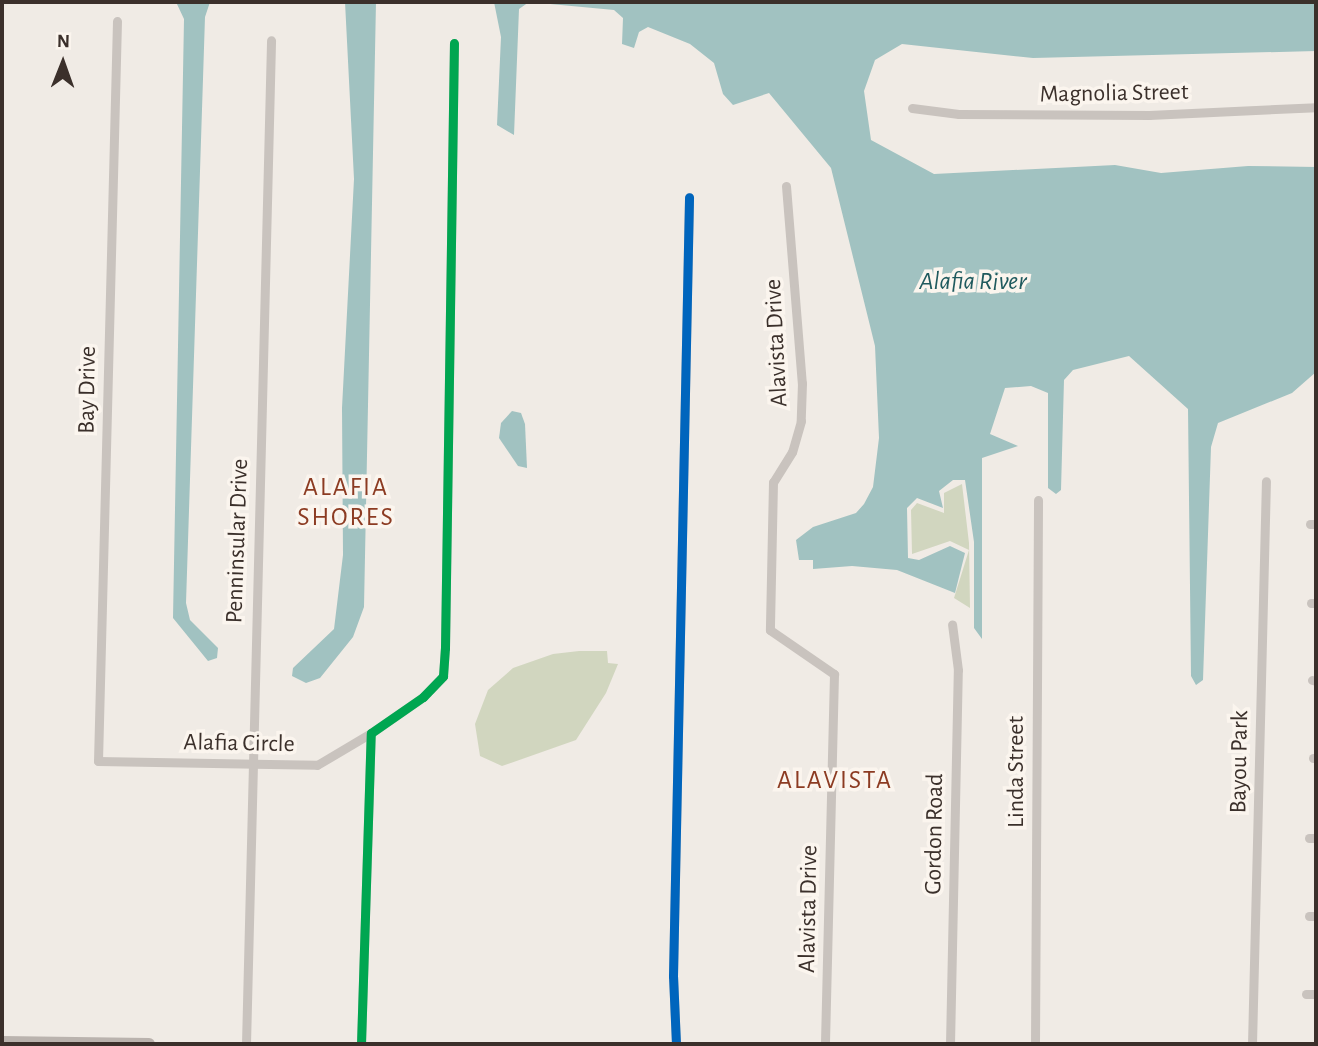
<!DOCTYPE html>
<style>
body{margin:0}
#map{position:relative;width:1318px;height:1046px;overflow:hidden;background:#f0ebe5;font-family:"Alegreya Sans",sans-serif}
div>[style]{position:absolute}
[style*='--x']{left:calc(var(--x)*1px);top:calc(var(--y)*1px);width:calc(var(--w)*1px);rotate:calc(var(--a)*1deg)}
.green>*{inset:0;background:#d1d6bf}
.water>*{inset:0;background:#a1c2c1}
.minor>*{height:9px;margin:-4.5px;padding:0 4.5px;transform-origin:4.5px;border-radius:4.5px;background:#c9c3be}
.secondary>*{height:12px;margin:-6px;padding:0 6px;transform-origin:6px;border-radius:6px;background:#bab3ae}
.bus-1>*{height:9px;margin:-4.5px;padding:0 4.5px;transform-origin:4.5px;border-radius:4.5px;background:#00a651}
.bus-2>*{height:9px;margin:-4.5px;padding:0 4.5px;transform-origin:4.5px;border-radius:4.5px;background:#0065bd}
span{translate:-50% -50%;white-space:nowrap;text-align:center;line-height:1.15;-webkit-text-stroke:7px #fbf5ee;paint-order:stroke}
.street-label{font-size:24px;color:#3b302b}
.water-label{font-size:26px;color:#1f5a5e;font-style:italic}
.neighbourhood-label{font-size:26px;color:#8c3b22;letter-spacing:2px}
.frame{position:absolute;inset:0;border:4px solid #3b302b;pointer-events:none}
.north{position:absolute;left:28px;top:28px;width:70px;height:70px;-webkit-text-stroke:5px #fbf5ee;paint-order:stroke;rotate:1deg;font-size:19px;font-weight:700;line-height:28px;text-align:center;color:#3b302b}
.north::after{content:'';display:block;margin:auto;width:24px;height:32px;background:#3b302b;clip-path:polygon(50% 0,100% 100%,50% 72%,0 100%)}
</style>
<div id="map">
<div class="green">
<div style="clip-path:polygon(962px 484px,969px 543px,970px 608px,954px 598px,969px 550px,950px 541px,912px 554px,911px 510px,917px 503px,944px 513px,944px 493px)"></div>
<div style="clip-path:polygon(579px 651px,607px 651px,608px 663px,618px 664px,606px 693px,576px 740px,502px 766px,480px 756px,475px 724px,488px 690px,513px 668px,553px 654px)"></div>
</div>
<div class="water">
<div style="clip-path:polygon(176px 2px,210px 2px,205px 17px,186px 603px,190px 620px,218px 648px,217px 658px,208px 661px,173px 618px,184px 19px)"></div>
<div style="clip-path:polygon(345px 2px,376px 2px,364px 607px,353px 637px,320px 678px,306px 683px,292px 676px,293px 668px,334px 629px,343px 555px,342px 408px,354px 179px)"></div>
<div style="clip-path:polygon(494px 2px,1316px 2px,1316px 51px,1033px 58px,902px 44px,875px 60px,864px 91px,871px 140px,934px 174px,1115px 165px,1161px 173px,1248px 166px,1316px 167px,1316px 372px,1292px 393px,1218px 423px,1211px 447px,1203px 680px,1196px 685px,1191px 676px,1188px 409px,1129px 356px,1073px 370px,1064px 380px,1061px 490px,1056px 494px,1048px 488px,1048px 393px,1031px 386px,1005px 388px,990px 434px,1018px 446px,982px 458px,982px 639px,974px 628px,974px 542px,965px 480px,953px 480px,939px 491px,943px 508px,917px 498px,907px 508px,908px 558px,919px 560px,950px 546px,965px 553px,955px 593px,897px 570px,852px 566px,813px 569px,813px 560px,799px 560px,796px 540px,813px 527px,856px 513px,864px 504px,873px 487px,879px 438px,875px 346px,831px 168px,769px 93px,733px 105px,723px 94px,714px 63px,690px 44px,648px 27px,639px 32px,634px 48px,622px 44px,623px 18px,614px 10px,529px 2px,519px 9px,514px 135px,497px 125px,501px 37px)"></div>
<div style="clip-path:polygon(512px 411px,521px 413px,525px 424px,527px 468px,518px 466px,499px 438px,501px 423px)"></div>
</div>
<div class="minor">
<div style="--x:117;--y:21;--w:740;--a:91.47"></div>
<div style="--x:98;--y:761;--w:219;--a:1"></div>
<div style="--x:317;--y:765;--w:63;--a:-30.7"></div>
<div style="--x:912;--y:108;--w:47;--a:7.3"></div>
<div style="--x:959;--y:114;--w:190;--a:0.3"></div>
<div style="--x:1149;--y:115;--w:167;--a:-2.7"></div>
<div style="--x:786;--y:186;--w:198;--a:85.4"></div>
<div style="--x:802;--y:383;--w:38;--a:92"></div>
<div style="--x:801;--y:421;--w:32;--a:106"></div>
<div style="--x:792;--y:452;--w:36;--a:122"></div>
<div style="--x:773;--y:482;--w:148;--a:91.2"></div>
<div style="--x:770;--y:630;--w:78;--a:34.5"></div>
<div style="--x:834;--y:674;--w:370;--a:91.4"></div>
<div style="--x:1310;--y:524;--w:6;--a:0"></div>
<div style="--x:1311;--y:603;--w:5;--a:0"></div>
<div style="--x:1312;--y:680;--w:4;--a:14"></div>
<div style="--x:1313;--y:758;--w:3;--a:0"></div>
<div style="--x:1309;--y:838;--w:7;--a:0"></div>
<div style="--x:1309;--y:916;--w:7;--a:0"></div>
<div style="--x:1306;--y:994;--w:10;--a:0"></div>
<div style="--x:246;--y:1044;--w:1004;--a:-88.57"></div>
<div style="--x:361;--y:1044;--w:311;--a:-88.2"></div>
<div style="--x:371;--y:733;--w:63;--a:-34.7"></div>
<div style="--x:423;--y:697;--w:29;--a:-46"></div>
<div style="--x:443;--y:676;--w:28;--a:-86"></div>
<div style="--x:445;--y:648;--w:605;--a:-89.15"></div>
<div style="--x:676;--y:1044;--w:68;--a:-92.5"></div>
<div style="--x:673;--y:976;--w:779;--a:-88.82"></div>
<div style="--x:950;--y:1044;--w:374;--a:-88.8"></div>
<div style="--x:958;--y:670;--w:46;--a:-97.4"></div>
<div style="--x:1035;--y:1044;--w:544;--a:-89.68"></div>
<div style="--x:1252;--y:1044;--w:563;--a:-88.58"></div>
</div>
<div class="secondary">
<div style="--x:2;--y:1042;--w:147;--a:0.8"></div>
</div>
<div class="bus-1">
<div style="--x:361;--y:1044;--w:311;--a:-88.2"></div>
<div style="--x:371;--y:733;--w:63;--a:-34.7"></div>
<div style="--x:423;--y:697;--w:29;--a:-46"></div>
<div style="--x:443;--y:676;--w:28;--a:-86"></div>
<div style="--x:445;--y:648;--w:605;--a:-89.15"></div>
</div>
<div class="bus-2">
<div style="--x:676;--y:1044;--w:68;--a:-92.5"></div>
<div style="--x:673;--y:976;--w:779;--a:-88.82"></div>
</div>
<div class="street-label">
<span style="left:1114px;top:94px;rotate:-1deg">Magnolia Street</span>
<span style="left:777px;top:343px;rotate:-93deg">Alavista Drive</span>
<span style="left:88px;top:390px;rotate:-89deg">Bay Drive</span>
<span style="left:238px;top:541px;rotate:-88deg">Penninsular Drive</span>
<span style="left:239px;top:744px;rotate:1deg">Alafia Circle</span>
<span style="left:1240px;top:762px;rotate:-89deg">Bayou Park</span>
<span style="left:1017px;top:772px;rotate:-90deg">Linda Street</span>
<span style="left:935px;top:834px;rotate:-89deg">Gordon Road</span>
<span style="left:809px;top:909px;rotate:-89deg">Alavista Drive</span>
</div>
<div class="water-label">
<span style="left:973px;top:282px">Alafia River</span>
</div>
<div class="neighbourhood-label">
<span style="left:346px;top:503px">ALAFIA<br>SHORES</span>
<span style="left:835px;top:781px">ALAVISTA</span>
</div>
<div class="frame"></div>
<div class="north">N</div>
</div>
